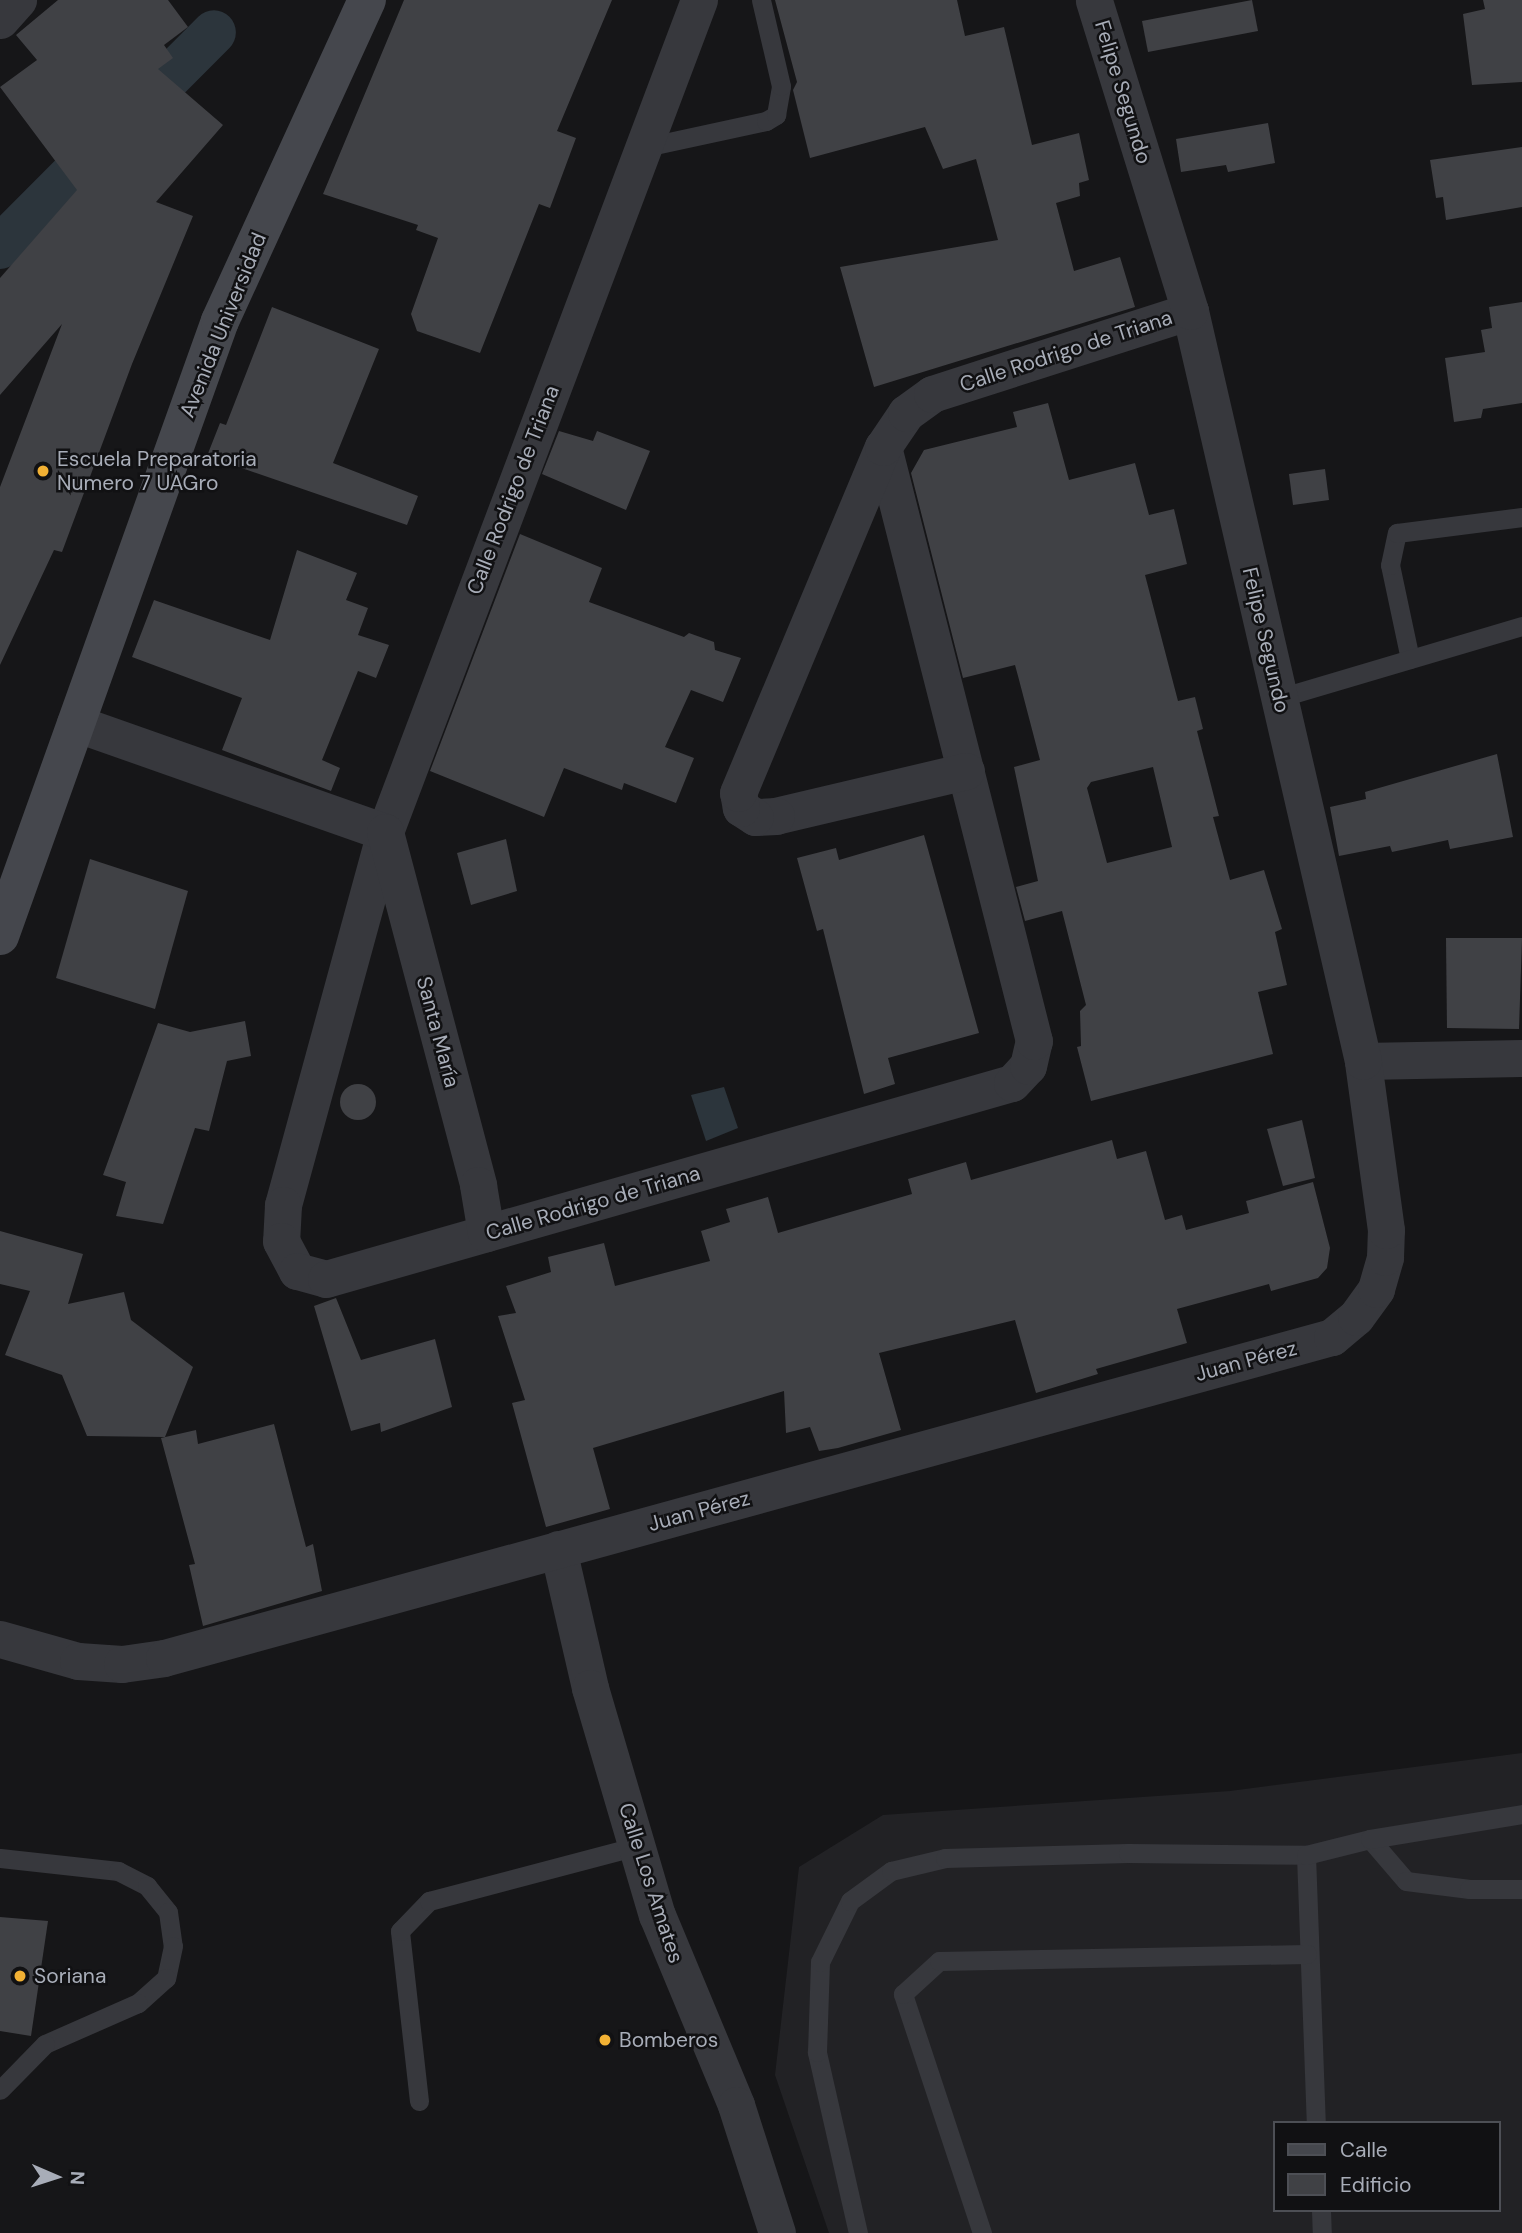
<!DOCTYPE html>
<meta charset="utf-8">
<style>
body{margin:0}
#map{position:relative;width:1522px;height:2233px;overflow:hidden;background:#161618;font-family:"DM Sans",sans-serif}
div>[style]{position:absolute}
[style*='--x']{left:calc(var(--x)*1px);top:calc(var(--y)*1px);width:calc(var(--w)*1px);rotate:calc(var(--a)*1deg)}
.built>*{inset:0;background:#222225}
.water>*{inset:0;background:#2c353c}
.canal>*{height:44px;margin:-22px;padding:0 22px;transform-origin:22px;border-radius:22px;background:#2c353c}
.building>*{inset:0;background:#404145}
.round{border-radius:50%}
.lane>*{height:19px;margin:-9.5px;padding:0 9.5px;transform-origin:9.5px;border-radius:9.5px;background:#37383d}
.street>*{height:37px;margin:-18.5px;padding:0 18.5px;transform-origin:18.5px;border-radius:18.5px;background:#37383d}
.secondary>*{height:38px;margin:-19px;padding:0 19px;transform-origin:19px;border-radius:19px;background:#45474d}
.dots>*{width:19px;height:19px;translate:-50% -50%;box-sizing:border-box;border:4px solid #111113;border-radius:50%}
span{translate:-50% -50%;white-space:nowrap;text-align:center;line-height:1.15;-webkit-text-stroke:5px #111113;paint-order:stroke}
.street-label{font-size:21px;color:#a8adb8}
.poi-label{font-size:21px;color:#a8adb8}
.left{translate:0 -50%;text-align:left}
.legend{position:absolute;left:1273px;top:2121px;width:228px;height:91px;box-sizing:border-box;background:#111113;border:2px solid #4d4f55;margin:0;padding:9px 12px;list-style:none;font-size:21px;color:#a8adb8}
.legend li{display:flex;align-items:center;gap:14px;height:35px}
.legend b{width:35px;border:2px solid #4d4f55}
.north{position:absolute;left:21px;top:2142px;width:70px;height:70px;-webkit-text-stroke:5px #111113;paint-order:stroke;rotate:93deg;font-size:19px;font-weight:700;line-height:28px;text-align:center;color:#a8adb8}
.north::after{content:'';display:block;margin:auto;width:24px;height:32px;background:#a8adb8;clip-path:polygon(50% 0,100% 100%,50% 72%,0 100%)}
</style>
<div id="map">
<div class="built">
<div style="clip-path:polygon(evenodd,1522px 1753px,1522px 2233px,829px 2233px,775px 2075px,799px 1867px,883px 1815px,1230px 1791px,1522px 1753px,1275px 2123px,1499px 2123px,1499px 2210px,1275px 2210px,1275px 2123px)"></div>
</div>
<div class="water">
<div style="clip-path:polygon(724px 1087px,738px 1128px,706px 1141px,691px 1095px)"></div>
</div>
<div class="canal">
<div style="--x:0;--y:247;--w:303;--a:-45.1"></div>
</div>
<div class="building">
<div style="clip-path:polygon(58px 0,168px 0,188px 27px,164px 45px,173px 58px,158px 69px,223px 125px,156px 202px,193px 216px,132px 364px,62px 552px,54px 550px,0 665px,0 487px,62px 324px,0 395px,0 278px,77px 190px,0 87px,37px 60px,16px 35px)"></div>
<div style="clip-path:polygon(404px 0,612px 0,557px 131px,576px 138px,550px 208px,539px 204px,480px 353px,417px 331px,411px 314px,438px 238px,416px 230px,418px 225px,323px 194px)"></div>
<div style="clip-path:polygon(775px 0,957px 0,965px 36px,1004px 27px,1032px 145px,1079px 133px,1089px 180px,1079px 183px,1080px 196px,1056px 203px,1074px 271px,1120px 257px,1135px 307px,874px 387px,840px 267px,998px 240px,976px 159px,943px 169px,925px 127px,810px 158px,793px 90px,797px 82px)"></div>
<div style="clip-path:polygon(1252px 0,1258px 31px,1148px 52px,1142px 21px)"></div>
<div style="clip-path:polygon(1483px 0,1522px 0,1522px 82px,1472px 85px,1463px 14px,1485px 9px)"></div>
<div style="clip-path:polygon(1268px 123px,1275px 163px,1228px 172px,1226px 165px,1181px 172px,1176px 139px)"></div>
<div style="clip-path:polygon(1522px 147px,1522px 207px,1446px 220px,1443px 197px,1436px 198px,1430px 160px)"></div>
<div style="clip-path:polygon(1522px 302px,1522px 403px,1483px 409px,1481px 418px,1454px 422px,1445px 358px,1485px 352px,1481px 330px,1492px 328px,1489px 307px)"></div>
<div style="clip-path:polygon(272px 307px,379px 349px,333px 463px,418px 496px,407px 525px,207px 456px,220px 423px,226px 425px)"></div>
<div style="clip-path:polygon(evenodd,1048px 403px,1069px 480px,1135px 463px,1149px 515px,1174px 509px,1187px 564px,1145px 575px,1178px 701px,1195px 697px,1203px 729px,1197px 731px,1219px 816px,1213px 817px,1230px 880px,1264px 870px,1282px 929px,1275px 932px,1287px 985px,1258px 992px,1273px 1054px,1091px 1101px,1077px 1047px,1081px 1046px,1080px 1011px,1086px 1005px,1062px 911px,1025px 921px,1016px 887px,1038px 881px,1014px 767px,1040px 760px,1018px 676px,1015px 665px,963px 678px,911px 473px,924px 450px,1017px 427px,1013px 412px,1048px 403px,1153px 767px,1172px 847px,1107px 863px,1087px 788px,1091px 782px,1153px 767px)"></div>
<div style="clip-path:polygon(559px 431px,593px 441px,597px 431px,650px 451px,626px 510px,542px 474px)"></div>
<div style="clip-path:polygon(1325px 469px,1329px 500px,1293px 505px,1289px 474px)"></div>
<div style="clip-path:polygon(520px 534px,602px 568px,589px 602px,684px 637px,689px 633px,714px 642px,715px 650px,741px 658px,723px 702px,691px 690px,665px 747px,694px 758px,676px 803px,624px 783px,622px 790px,564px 768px,544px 817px,430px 771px)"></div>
<div style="clip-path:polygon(297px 550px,357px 573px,346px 600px,368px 608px,358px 635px,389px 645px,376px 678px,358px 671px,322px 760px,340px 768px,331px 791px,222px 750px,242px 698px,132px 657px,154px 600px,270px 640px)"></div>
<div style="clip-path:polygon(1497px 754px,1513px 837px,1450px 849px,1448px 840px,1392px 852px,1390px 846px,1339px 856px,1330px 807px,1366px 799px,1365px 792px)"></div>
<div style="clip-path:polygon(924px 835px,979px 1033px,888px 1058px,895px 1084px,864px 1094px,823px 929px,817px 931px,797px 858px,836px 848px,839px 860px)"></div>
<div style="clip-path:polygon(506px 839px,517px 891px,471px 905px,457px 853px)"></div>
<div style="clip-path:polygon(90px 859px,188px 891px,155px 1009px,56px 978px)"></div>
<div style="clip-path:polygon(1446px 938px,1522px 938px,1519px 1029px,1447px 1028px)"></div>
<div style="clip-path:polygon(245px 1021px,251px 1056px,227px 1061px,209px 1131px,195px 1128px,163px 1224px,116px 1216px,126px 1182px,103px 1175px,158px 1023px,190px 1032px)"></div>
<div class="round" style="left:340px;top:1084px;width:36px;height:36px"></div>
<div style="clip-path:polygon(1302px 1120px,1315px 1178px,1283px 1186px,1267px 1129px)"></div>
<div style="clip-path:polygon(1112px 1140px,1117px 1159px,1146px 1151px,1165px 1220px,1182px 1215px,1186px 1230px,1249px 1213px,1246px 1201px,1313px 1182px,1330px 1248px,1327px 1268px,1318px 1278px,1271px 1291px,1269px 1284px,1177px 1309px,1187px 1343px,1096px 1369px,1098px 1374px,1036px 1393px,1015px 1320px,879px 1353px,901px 1430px,838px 1448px,819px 1451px,810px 1427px,786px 1433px,784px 1391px,593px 1448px,610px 1509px,546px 1527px,512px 1403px,525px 1400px,498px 1316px,516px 1313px,506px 1286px,551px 1272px,548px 1257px,604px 1243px,615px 1286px,710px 1261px,701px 1231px,730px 1222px,726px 1209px,768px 1197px,778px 1233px,912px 1194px,908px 1179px,966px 1162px,971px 1180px)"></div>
<div style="clip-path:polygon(0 1231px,83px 1254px,68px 1304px,124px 1292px,131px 1320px,193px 1367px,165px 1437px,87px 1436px,62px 1375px,5px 1355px,30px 1291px,0 1284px)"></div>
<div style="clip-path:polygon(336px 1298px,361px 1360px,435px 1339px,452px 1407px,381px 1432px,380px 1423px,351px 1431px,314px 1306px)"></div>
<div style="clip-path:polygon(274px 1424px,306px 1547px,313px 1544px,322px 1591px,203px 1626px,189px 1565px,195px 1564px,161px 1438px,196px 1430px,198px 1444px)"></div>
<div style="clip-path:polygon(0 1917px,48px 1921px,31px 2036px,0 2031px)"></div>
</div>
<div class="lane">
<div style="--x:641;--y:148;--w:128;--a:-12.2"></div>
<div style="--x:766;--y:121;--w:12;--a:-31"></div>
<div style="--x:776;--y:115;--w:29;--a:-80"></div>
<div style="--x:781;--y:86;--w:88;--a:-103.1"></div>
<div style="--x:1410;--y:659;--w:96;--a:-102"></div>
<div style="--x:1390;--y:565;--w:33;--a:-78"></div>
<div style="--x:1397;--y:533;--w:126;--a:-7.3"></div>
<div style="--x:1279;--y:698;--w:253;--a:-16.5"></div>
<div style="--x:1370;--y:1839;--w:55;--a:49.4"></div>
<div style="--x:1406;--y:1881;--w:64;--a:7.2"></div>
<div style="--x:1469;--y:1889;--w:53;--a:0"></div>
<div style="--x:1306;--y:1855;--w:268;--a:87.9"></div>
<div style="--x:0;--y:1858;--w:119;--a:6.3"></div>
<div style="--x:118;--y:1871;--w:33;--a:27"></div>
<div style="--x:147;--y:1886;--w:33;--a:51"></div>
<div style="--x:168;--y:1912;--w:34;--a:82"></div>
<div style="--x:173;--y:1946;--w:33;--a:102"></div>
<div style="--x:166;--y:1978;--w:38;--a:138"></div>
<div style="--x:138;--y:2003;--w:102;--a:156.2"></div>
<div style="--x:45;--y:2044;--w:64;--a:134.4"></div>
<div style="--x:419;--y:2101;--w:171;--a:-96.4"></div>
<div style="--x:400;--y:1931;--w:42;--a:-46"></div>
<div style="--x:429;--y:1901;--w:215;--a:-14.8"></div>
<div style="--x:1321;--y:2210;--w:23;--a:88"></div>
<div style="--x:858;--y:2233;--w:186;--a:-102.8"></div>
<div style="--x:817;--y:2052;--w:90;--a:-88.1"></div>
<div style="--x:820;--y:1962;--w:68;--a:-63.8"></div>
<div style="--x:850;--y:1901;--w:51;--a:-36.2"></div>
<div style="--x:891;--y:1871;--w:56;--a:-13.5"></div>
<div style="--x:945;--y:1858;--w:183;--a:-1.6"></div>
<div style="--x:1128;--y:1853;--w:178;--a:0.6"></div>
<div style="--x:1306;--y:1855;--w:66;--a:-14"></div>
<div style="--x:1370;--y:1839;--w:154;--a:-9.3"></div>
<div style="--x:982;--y:2233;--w:252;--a:-108.3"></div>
<div style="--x:903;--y:1994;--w:49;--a:-42.5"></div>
<div style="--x:939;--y:1961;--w:368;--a:-1.1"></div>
</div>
<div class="street">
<div style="--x:699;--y:0;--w:889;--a:110.68"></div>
<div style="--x:385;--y:832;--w:387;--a:105.3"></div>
<div style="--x:283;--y:1205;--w:36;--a:93"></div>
<div style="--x:281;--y:1241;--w:34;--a:62"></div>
<div style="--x:297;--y:1271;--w:30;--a:15"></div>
<div style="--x:326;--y:1279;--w:713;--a:-15.95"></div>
<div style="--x:1012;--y:1083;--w:23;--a:-47"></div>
<div style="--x:1028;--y:1066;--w:26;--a:-77"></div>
<div style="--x:1034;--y:1041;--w:613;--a:-104.26"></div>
<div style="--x:0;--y:20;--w:27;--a:-48"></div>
<div style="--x:75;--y:723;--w:329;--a:19.4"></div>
<div style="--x:385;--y:832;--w:365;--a:75.2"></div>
<div style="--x:478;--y:1185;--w:49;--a:80.5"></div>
<div style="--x:966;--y:771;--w:195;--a:166.7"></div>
<div style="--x:776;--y:816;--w:21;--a:177"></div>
<div style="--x:755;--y:817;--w:17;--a:-147"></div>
<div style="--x:741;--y:808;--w:15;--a:-101"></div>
<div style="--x:738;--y:793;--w:375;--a:-67.3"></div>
<div style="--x:883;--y:447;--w:41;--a:-55.9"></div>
<div style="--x:906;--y:413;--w:32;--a:-36"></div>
<div style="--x:932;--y:394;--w:271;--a:-17.8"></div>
<div style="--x:1363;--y:1061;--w:159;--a:-1.1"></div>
<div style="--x:558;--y:1549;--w:143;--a:77"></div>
<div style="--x:590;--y:1688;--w:237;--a:73.6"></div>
<div style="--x:657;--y:1915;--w:206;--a:67.4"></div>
<div style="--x:736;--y:2105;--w:134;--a:72.2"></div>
<div style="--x:0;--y:1639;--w:81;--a:15.8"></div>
<div style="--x:78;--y:1661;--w:44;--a:3.9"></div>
<div style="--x:122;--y:1664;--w:42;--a:-8.1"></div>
<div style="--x:164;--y:1658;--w:1211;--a:-15.37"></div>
<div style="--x:1332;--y:1337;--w:31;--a:-40"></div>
<div style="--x:1356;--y:1317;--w:34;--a:-54"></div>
<div style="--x:1376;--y:1289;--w:33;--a:-74"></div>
<div style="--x:1385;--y:1257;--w:27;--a:-88"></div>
<div style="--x:1386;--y:1230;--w:171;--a:-97.8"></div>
<div style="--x:1363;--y:1061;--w:770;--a:-102.99"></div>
<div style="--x:1190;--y:311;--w:325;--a:-107.2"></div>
</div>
<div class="secondary">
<div style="--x:0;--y:936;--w:653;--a:-70.32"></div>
<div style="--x:220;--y:321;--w:353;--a:-65.4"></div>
</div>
<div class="dots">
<div style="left:43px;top:471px;background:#f2b134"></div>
<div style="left:20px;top:1976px;background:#f2b134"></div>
<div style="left:605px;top:2040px;background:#f2b134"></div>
</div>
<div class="street-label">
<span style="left:1123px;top:92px;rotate:73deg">Felipe Segundo</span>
<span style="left:223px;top:325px;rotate:-68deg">Avenida Universidad</span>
<span style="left:1066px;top:351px;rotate:-18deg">Calle Rodrigo de Triana</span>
<span style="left:513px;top:490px;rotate:-69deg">Calle Rodrigo de Triana</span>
<span style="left:1266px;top:640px;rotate:77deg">Felipe Segundo</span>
<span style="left:438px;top:1032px;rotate:75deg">Santa María</span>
<span style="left:593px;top:1203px;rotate:-16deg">Calle Rodrigo de Triana</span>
<span style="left:1246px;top:1361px;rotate:-15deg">Juan Pérez</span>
<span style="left:699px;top:1511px;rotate:-15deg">Juan Pérez</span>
<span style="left:651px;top:1883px;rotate:72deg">Calle Los Amates</span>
</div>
<div class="poi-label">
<span class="left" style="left:57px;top:471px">Escuela Preparatoria<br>Numero 7 UAGro</span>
<span class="left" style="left:34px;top:1976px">Soriana</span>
<span class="left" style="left:619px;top:2040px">Bomberos</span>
</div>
<ul class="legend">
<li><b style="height:9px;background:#45474d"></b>Calle</li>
<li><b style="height:19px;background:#404145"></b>Edificio</li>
</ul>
<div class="north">N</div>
</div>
